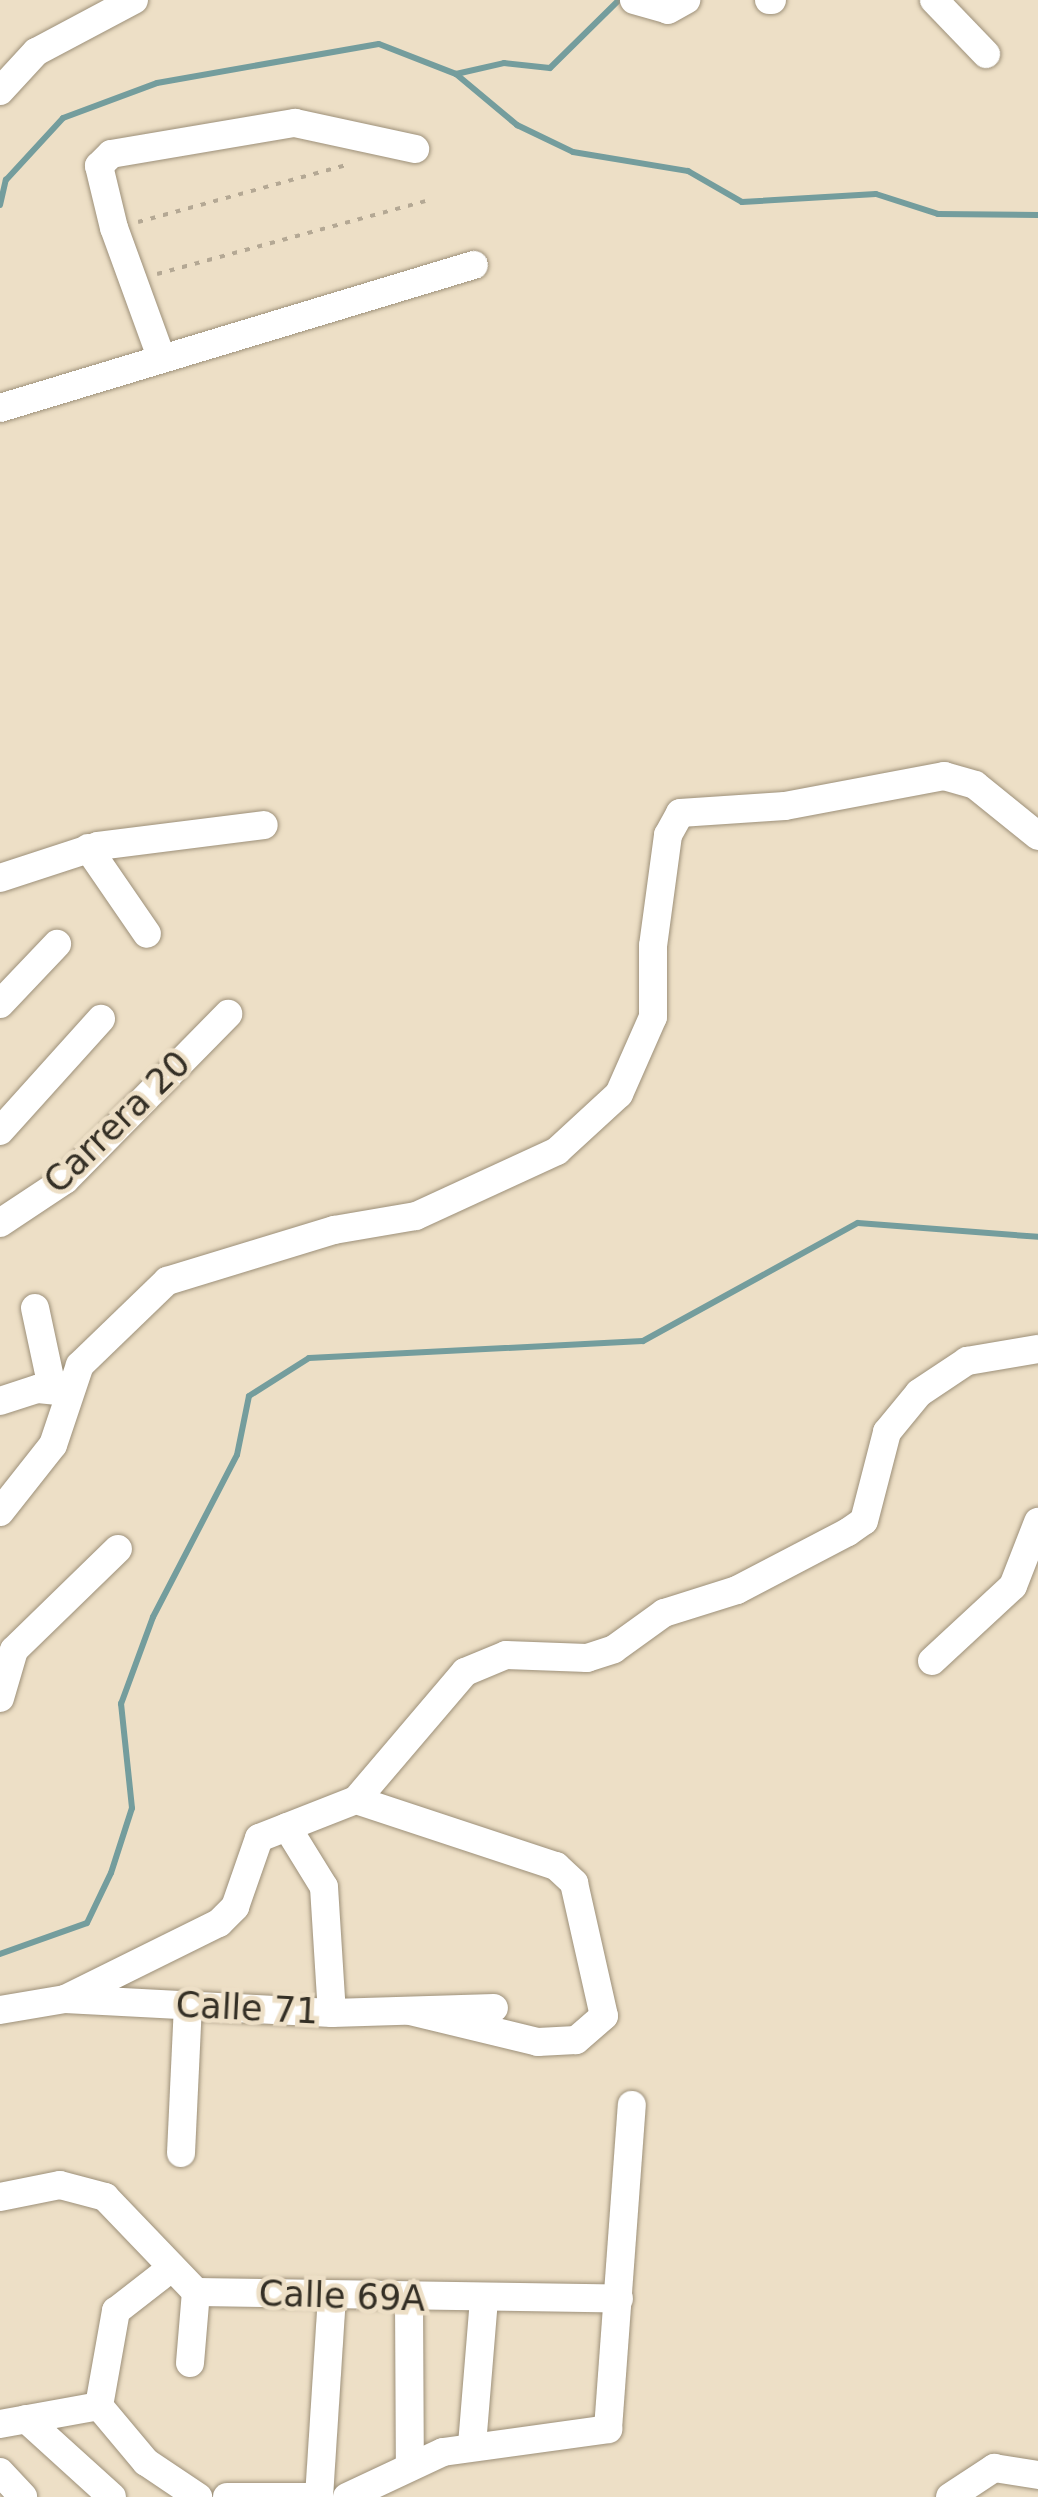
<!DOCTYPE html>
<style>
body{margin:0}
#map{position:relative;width:1038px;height:2497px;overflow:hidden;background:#eddfc6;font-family:"DejaVu Sans",sans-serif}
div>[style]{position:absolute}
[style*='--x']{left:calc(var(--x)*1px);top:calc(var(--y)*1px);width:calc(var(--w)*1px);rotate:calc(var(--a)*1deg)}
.stream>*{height:6px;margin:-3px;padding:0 3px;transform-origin:3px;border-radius:3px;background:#749d9d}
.path>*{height:4px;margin-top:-2px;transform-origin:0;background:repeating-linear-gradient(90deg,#b4a894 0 5px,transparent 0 13px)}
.roads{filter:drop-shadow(0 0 2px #9d9079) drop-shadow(0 0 2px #9d9079)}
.minor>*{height:28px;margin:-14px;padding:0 14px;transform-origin:14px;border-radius:14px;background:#fff}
span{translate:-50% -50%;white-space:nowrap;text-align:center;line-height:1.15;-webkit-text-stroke:9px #eddfc6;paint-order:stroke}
.street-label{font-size:35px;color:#342f25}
</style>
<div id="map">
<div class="stream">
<div style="--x:456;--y:74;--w:80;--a:39.9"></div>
<div style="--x:517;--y:125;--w:62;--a:25.7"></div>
<div style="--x:573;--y:152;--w:117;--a:9.4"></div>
<div style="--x:688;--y:171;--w:62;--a:29.9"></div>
<div style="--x:742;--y:202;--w:134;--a:-3.4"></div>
<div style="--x:876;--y:194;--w:65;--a:17.9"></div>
<div style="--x:938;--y:214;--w:100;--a:0.6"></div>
<div style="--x:0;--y:205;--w:26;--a:-77"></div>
<div style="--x:6;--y:180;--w:84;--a:-47.4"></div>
<div style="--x:63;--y:118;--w:100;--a:-20.4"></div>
<div style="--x:157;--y:83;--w:225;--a:-10"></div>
<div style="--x:379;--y:44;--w:83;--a:21.3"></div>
<div style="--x:456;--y:74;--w:49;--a:-12.9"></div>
<div style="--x:504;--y:63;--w:46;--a:6.2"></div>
<div style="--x:550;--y:68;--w:97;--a:-44.6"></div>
<div style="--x:0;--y:1954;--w:92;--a:-19.6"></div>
<div style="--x:87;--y:1923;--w:55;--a:-64.4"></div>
<div style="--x:111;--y:1873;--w:68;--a:-72.1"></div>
<div style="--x:132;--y:1808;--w:105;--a:-96"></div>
<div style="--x:121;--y:1704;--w:93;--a:-69.8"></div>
<div style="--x:153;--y:1617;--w:182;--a:-62.6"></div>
<div style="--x:237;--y:1455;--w:60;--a:-78.5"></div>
<div style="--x:249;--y:1396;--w:71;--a:-32.3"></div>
<div style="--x:309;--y:1358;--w:334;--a:-2.9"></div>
<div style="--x:643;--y:1341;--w:245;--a:-28.8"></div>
<div style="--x:858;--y:1223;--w:181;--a:4.4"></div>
</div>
<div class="path">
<div style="--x:138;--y:222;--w:216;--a:-15.3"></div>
<div style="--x:157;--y:274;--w:278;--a:-15.2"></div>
</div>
<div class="roads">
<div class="minor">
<div style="--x:634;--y:0;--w:35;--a:16"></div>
<div style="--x:668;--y:10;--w:21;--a:-29"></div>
<div style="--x:769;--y:0;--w:3;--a:0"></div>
<div style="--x:934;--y:0;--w:75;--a:46.1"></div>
<div style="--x:0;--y:91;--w:53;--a:-47.3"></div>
<div style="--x:36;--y:52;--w:111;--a:-28"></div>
<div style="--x:161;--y:357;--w:137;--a:-110"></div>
<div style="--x:114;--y:228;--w:64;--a:-103.6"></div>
<div style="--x:99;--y:166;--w:17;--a:-45"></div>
<div style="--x:111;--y:154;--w:187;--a:-9.6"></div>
<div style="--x:295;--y:123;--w:123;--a:12.2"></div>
<div style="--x:0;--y:408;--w:495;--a:-16.8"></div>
<div style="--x:88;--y:848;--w:104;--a:55.5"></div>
<div style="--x:0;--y:878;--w:103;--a:-18.1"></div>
<div style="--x:98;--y:846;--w:167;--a:-7.2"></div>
<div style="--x:0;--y:1004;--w:83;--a:-46.5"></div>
<div style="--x:0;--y:1131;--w:151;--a:-48"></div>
<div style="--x:0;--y:1223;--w:78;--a:-33.5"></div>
<div style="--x:65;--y:1180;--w:233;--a:-45.5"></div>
<div style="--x:35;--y:1308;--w:81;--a:77.9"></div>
<div style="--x:0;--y:1401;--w:40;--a:-18"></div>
<div style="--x:38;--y:1389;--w:28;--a:6"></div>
<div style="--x:0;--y:1512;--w:85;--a:-51.7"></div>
<div style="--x:53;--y:1445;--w:84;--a:-71.4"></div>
<div style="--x:80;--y:1365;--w:121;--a:-44"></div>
<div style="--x:167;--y:1281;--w:175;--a:-17"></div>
<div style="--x:334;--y:1230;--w:83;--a:-9.7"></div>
<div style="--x:416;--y:1216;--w:155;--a:-24.7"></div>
<div style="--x:557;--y:1151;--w:84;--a:-42.6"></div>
<div style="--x:619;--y:1094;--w:84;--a:-66.2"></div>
<div style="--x:653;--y:1017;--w:71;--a:-90"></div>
<div style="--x:653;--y:946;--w:112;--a:-82.3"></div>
<div style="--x:668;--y:835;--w:25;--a:-61"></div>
<div style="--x:680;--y:813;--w:105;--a:-3.8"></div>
<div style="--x:785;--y:806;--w:162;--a:-10.7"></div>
<div style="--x:944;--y:776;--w:32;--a:16"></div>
<div style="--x:975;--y:785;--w:81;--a:39"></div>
<div style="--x:932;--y:1661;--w:110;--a:-42.8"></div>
<div style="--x:1013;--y:1586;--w:69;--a:-68.7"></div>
<div style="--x:0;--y:1698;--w:50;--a:-73.7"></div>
<div style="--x:14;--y:1650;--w:145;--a:-44.2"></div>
<div style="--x:356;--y:1800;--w:168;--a:-49.6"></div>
<div style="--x:465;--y:1672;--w:44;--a:-22.5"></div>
<div style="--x:506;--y:1655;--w:81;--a:2.1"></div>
<div style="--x:587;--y:1658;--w:28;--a:-18"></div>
<div style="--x:614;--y:1649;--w:62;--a:-35.8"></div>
<div style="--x:664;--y:1613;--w:77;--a:-17.5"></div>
<div style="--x:737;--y:1590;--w:125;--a:-27.6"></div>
<div style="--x:848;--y:1532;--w:19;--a:-35"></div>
<div style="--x:864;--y:1521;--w:92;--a:-75.5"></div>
<div style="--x:887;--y:1432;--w:50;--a:-50.6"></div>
<div style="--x:919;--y:1393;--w:58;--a:-33.7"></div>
<div style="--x:967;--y:1361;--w:72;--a:-9.6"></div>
<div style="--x:287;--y:1827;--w:70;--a:58.3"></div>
<div style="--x:324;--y:1887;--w:126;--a:86.4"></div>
<div style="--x:65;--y:1999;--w:172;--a:-26.3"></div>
<div style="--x:219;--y:1923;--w:23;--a:-45"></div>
<div style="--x:235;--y:1907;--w:73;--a:-70.8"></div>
<div style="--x:259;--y:1838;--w:104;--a:-21.4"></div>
<div style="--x:356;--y:1800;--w:211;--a:18.3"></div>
<div style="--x:556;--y:1866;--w:25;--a:43"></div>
<div style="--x:574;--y:1883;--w:136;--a:77.3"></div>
<div style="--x:604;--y:2016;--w:37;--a:139"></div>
<div style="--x:576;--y:2040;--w:38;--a:177"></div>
<div style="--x:538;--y:2042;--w:132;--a:-166.4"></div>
<div style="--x:0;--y:2010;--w:66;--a:-9.6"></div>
<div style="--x:65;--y:1999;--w:267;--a:3"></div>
<div style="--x:332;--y:2013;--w:162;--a:-1.8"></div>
<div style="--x:181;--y:2153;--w:147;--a:-87.3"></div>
<div style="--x:0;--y:2197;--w:61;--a:-11.3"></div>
<div style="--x:60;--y:2185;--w:47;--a:14.9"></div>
<div style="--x:105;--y:2197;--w:132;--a:46.2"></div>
<div style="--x:196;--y:2292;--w:423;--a:0.9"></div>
<div style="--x:409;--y:2299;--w:168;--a:89.7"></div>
<div style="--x:190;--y:2363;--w:71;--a:-85.2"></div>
<div style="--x:99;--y:2406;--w:97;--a:-79.9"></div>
<div style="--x:116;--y:2311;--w:68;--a:-37.9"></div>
<div style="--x:26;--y:2419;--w:116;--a:42.2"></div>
<div style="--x:0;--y:2424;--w:101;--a:-10.3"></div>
<div style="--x:99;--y:2406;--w:73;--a:50"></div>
<div style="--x:146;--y:2462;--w:63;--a:33.9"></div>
<div style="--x:472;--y:2445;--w:146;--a:-85.3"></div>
<div style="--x:0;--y:2472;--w:34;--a:47"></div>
<div style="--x:227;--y:2497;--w:85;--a:0"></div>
<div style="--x:319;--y:2497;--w:201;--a:-86.3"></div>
<div style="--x:347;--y:2497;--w:106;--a:-25.1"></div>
<div style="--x:443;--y:2452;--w:167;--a:-7.9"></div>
<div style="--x:608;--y:2429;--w:325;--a:-85.8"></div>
<div style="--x:950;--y:2497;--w:53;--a:-33.4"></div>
<div style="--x:994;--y:2468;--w:45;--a:9"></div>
</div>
</div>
<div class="street-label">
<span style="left:117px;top:1122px;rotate:-44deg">Carrera 20</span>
<span style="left:247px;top:2008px;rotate:3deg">Calle 71</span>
<span style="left:342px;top:2296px;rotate:2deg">Calle 69A</span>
</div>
</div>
